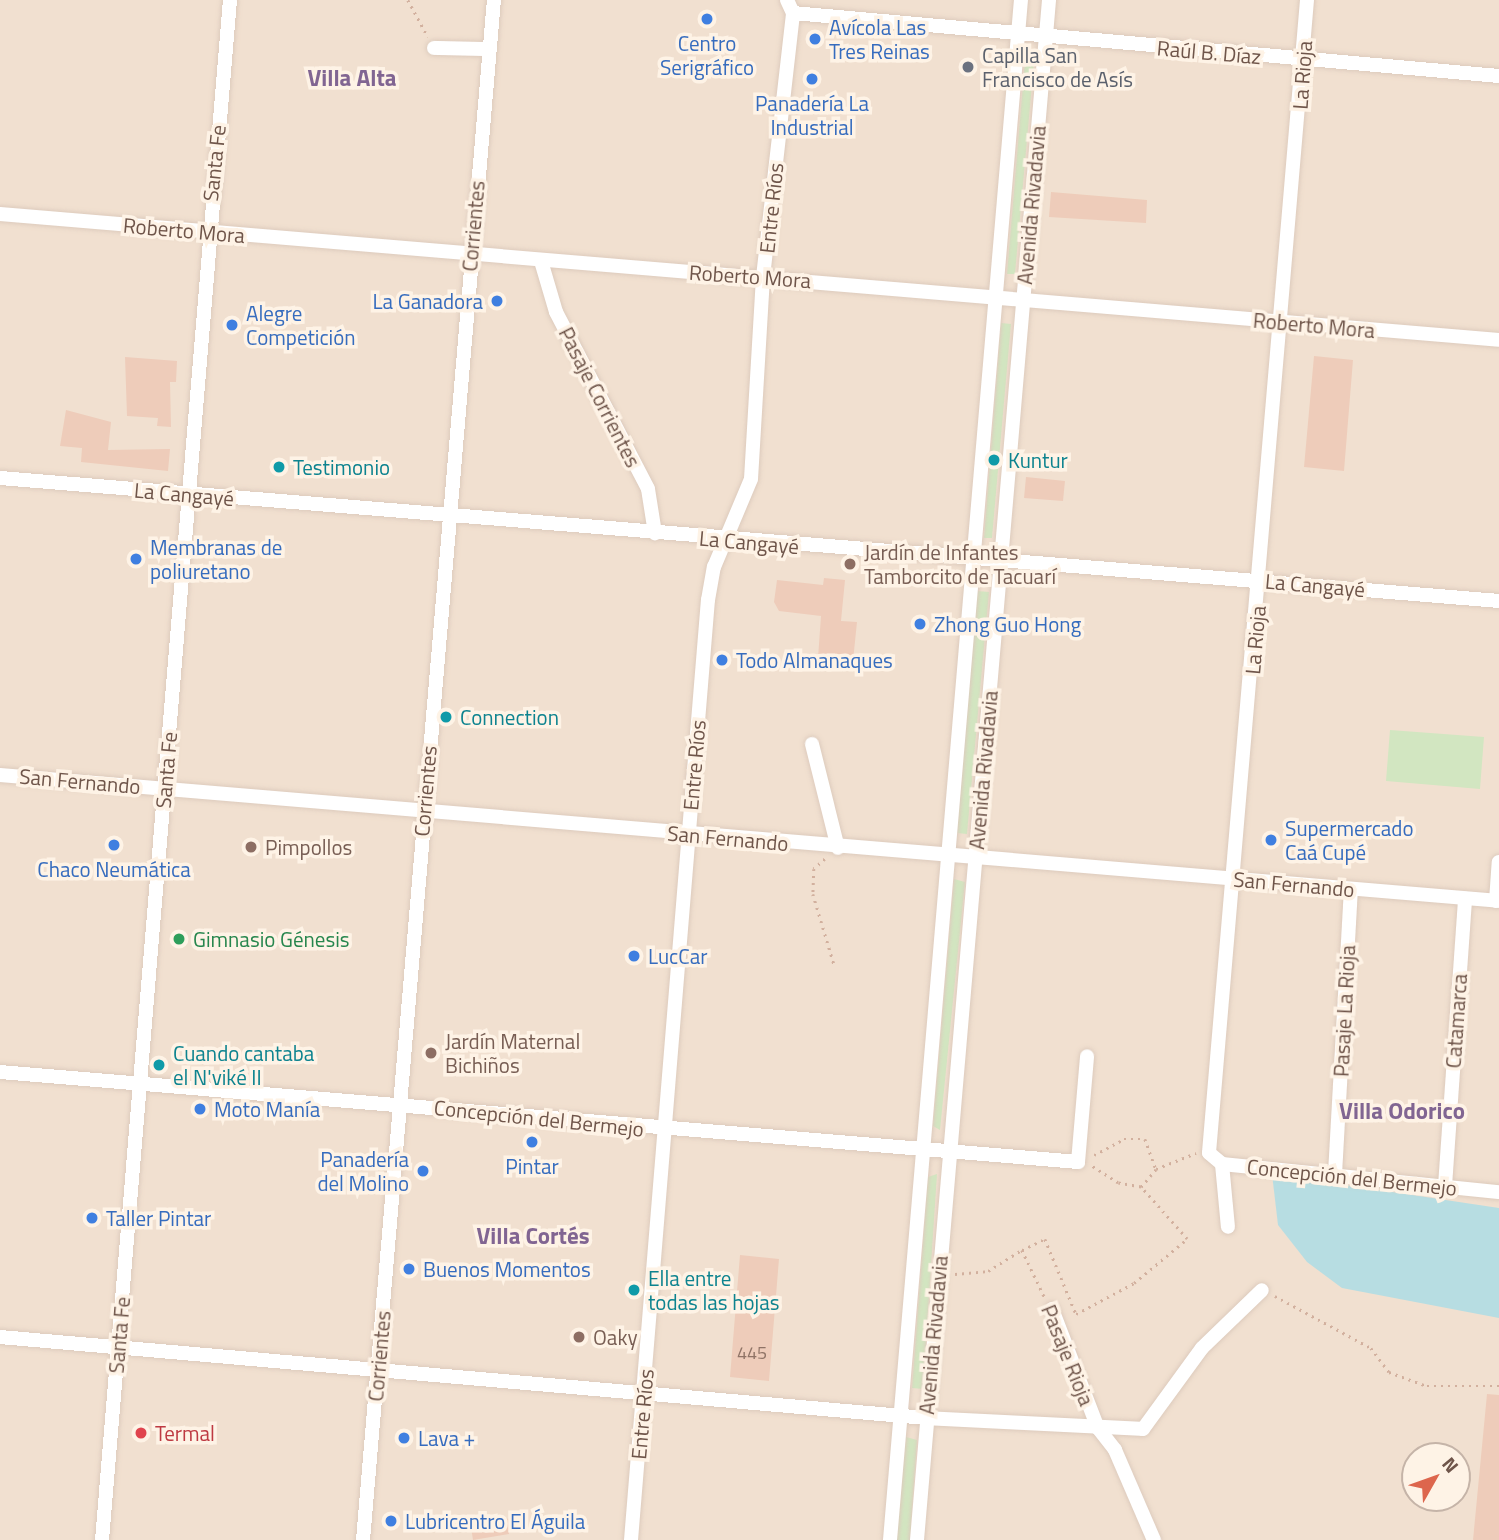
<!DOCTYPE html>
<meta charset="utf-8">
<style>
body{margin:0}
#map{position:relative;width:1499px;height:1540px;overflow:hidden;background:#faefe0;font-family:"Titillium Web",sans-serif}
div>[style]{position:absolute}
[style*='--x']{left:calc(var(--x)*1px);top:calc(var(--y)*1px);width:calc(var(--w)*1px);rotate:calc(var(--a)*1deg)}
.residential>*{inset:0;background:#f1e0d0}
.green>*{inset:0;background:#d2e6c1}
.water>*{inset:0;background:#b7dde2}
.building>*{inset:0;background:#eeccba}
.path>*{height:2.5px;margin-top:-1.25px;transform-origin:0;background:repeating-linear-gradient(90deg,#d2b09e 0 2px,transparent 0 7px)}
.roads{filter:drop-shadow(0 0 2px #ddcbbd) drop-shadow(0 0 2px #ddcbbd)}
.minor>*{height:14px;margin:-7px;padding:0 7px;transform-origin:7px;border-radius:7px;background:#fff}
.dots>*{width:19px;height:19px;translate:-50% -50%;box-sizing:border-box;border:4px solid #fef3e6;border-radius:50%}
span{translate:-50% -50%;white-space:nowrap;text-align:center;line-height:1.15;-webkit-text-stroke:7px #fef3e6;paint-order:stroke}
.number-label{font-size:18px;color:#8f7366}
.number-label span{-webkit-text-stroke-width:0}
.shop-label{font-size:21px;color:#366cbe}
.left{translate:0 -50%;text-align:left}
.right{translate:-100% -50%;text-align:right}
.street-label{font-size:21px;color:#6f554a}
.worship-label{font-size:21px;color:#5b616d}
.culture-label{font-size:21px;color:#0d838f}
.education-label{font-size:21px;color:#785e54}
.leisure-label{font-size:21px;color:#27864d}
.health-label{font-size:21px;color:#be3a42}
.neighbourhood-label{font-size:23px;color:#816592;font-weight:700}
.north{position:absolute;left:1401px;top:1442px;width:70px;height:70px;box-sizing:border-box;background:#fef3e6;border:2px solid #c5b4a8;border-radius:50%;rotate:50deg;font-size:19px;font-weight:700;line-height:28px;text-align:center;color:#6f554a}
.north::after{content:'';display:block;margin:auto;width:24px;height:32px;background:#dd664d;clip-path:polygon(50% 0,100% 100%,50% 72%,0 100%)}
</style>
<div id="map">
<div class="residential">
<div style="clip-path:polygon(evenodd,0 0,1499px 0,1499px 1540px,0 1540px,0 0,1415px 1456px,1457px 1456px,1457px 1498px,1415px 1498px,1415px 1456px)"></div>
</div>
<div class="green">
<div style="clip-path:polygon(1025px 60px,1034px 62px,1015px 274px,1007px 274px)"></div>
<div style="clip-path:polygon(1001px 323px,1011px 324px,992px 538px,984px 538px)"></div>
<div style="clip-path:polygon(977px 591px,989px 592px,967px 834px,957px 833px)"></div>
<div style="clip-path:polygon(1390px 730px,1484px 737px,1480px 789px,1386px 781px)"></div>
<div style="clip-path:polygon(954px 879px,965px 882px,940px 1130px,933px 1126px)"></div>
<div style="clip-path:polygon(937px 1174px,923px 1389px,912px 1388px,928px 1177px)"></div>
<div style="clip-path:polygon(906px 1437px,917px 1440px,910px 1540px,896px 1540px)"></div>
</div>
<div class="water">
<div style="clip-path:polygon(1272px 1174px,1499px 1208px,1499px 1318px,1342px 1288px,1307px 1262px,1278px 1225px)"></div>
</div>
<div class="building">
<div style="clip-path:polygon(1051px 192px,1147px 200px,1146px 223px,1049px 217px)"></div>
<div style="clip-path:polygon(1314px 356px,1353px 360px,1344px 471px,1304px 467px)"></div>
<div style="clip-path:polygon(125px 357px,177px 361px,176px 382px,170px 382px,171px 427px,157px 426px,158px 418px,127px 416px)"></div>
<div style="clip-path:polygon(66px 410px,111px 422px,108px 450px,170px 449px,168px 471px,81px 462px,82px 448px,60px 446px)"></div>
<div style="clip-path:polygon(1026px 477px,1065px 481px,1063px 501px,1024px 498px)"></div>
<div style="clip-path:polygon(824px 578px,845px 580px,841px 621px,857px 622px,853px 661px,818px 658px,821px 616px,779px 611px,774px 602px,777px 580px,823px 585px)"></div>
<div style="clip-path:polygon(740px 1255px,779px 1259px,769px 1381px,730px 1377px)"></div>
<div style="clip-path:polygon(1487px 1394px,1499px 1395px,1499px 1540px,1473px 1540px)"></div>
<div style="clip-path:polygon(469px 1515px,510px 1519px,509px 1534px,473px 1540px)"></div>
</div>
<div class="path">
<div style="--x:408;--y:0;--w:42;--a:61.6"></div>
<div style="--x:825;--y:859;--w:15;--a:138"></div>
<div style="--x:814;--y:869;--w:25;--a:92"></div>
<div style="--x:813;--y:894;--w:73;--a:73.3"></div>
<div style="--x:1094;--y:1155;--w:34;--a:-28"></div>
<div style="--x:1124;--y:1139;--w:21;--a:0"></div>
<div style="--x:1145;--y:1139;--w:32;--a:70"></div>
<div style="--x:1141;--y:1187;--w:23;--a:-50"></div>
<div style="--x:1156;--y:1169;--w:43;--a:-21.8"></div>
<div style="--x:1022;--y:1250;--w:25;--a:-26"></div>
<div style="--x:1045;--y:1239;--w:81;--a:67.5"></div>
<div style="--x:1076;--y:1314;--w:66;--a:-28.1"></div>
<div style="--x:1134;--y:1283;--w:69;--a:-39.7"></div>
<div style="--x:1187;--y:1239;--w:69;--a:-131.5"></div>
<div style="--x:1141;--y:1187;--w:23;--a:-170"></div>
<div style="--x:1118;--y:1183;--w:31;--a:-147"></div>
<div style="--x:955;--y:1274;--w:33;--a:-5"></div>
<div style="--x:988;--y:1271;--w:40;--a:-32"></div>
<div style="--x:1022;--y:1250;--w:53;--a:64.4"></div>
<div style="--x:1275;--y:1296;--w:109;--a:28.4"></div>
<div style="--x:1371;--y:1348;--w:30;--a:53"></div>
<div style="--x:1389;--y:1372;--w:40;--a:20.2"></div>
<div style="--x:1427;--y:1386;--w:72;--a:0"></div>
</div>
<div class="roads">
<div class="minor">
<div style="--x:1307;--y:0;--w:1157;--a:94.86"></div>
<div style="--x:1209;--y:1153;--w:17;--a:40"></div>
<div style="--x:1222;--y:1164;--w:278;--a:5.8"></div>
<div style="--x:793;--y:13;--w:709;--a:5.1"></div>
<div style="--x:434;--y:48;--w:54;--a:1.1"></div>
<div style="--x:0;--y:214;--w:1504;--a:4.8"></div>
<div style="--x:541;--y:261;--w:53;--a:73.6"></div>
<div style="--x:556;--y:312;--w:199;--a:62.5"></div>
<div style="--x:648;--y:489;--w:45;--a:81"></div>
<div style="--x:0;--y:478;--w:1504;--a:4.69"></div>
<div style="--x:812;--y:744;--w:107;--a:76"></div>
<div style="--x:0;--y:775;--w:1504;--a:4.8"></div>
<div style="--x:1496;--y:901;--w:39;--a:-86"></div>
<div style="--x:0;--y:1072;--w:1082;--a:4.77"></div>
<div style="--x:1078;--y:1162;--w:106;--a:-85.1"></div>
<div style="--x:1222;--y:1164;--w:63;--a:84.6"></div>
<div style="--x:1335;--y:1174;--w:285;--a:-86.8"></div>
<div style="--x:1445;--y:1186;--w:288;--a:-86"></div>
<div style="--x:1052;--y:1309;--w:128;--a:68.9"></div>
<div style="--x:1098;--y:1428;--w:28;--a:52"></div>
<div style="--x:1115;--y:1450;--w:98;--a:66.6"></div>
<div style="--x:0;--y:1337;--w:930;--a:5"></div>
<div style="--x:926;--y:1418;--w:217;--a:2.9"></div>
<div style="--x:1143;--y:1429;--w:100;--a:-53.9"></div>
<div style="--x:1202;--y:1348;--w:83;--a:-44"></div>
<div style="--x:102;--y:1540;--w:1545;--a:-85.25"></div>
<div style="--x:363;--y:1540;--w:1546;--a:-85.14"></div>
<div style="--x:631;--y:1540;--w:943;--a:-85.32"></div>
<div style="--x:708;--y:600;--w:34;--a:-80"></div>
<div style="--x:714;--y:567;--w:95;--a:-67.2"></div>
<div style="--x:751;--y:479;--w:202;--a:-86.6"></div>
<div style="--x:763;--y:277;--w:266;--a:-83.5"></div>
<div style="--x:793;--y:13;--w:14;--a:-115"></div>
<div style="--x:890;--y:1540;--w:1546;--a:-85.14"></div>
<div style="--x:917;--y:1540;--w:1546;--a:-85.1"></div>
</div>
</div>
<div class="dots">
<div style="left:707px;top:19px;background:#3f7fe0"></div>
<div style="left:815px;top:39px;background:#3f7fe0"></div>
<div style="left:968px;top:67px;background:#6b7280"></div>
<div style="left:812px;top:79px;background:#3f7fe0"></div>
<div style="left:497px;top:301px;background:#3f7fe0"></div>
<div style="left:232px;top:325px;background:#3f7fe0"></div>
<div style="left:994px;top:460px;background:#0f9aa8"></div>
<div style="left:279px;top:467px;background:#0f9aa8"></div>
<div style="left:136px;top:559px;background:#3f7fe0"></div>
<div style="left:850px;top:564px;background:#8d6e63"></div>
<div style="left:920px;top:624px;background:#3f7fe0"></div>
<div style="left:722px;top:660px;background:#3f7fe0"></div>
<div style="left:446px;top:717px;background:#0f9aa8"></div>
<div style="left:1271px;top:840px;background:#3f7fe0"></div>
<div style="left:114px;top:845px;background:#3f7fe0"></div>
<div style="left:251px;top:847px;background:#8d6e63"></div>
<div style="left:179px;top:939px;background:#2e9e5b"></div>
<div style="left:634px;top:956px;background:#3f7fe0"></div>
<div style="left:431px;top:1053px;background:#8d6e63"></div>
<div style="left:159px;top:1065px;background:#0f9aa8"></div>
<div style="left:200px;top:1109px;background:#3f7fe0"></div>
<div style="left:532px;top:1142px;background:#3f7fe0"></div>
<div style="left:423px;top:1171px;background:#3f7fe0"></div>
<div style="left:92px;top:1218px;background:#3f7fe0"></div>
<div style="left:409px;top:1269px;background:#3f7fe0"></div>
<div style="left:634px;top:1290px;background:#0f9aa8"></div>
<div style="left:579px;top:1337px;background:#8d6e63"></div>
<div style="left:141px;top:1433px;background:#e0444e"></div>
<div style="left:404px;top:1438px;background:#3f7fe0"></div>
<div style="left:391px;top:1521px;background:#3f7fe0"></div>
</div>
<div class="number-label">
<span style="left:752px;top:1353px">445</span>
</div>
<div class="shop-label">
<span class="left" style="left:829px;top:39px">Avícola Las<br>Tres Reinas</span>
<span style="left:707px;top:55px">Centro<br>Serigráfico</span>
<span style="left:812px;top:115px">Panadería La<br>Industrial</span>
<span class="right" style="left:483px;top:301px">La Ganadora</span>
<span class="left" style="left:246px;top:325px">Alegre<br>Competición</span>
<span class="left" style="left:150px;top:559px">Membranas de<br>poliuretano</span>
<span class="left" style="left:934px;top:624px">Zhong Guo Hong</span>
<span class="left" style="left:736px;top:660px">Todo Almanaques</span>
<span class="left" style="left:1285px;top:840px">Supermercado<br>Caá Cupé</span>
<span style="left:114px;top:869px">Chaco Neumática</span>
<span class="left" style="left:648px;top:956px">LucCar</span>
<span class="left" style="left:214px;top:1109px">Moto Manía</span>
<span class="right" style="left:409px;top:1171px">Panadería<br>del Molino</span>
<span style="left:532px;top:1166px">Pintar</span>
<span class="left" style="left:106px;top:1218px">Taller Pintar</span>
<span class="left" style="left:423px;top:1269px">Buenos Momentos</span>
<span class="left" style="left:418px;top:1438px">Lava +</span>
<span class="left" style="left:405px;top:1521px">Lubricentro El Águila</span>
</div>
<div class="street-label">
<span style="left:1209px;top:52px;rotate:5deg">Raúl B. Díaz</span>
<span style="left:1302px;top:75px;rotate:-86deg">La Rioja</span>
<span style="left:214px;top:163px;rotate:-84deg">Santa Fe</span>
<span style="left:1031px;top:205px;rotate:-85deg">Avenida Rivadavia</span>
<span style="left:771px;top:208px;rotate:-84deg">Entre Ríos</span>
<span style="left:473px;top:226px;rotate:-85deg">Corrientes</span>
<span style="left:184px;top:230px;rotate:5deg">Roberto Mora</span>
<span style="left:750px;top:276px;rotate:4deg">Roberto Mora</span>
<span style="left:1314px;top:325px;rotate:5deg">Roberto Mora</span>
<span style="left:600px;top:397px;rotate:63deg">Pasaje Corrientes</span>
<span style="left:184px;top:494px;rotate:5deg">La Cangayé</span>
<span style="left:749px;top:542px;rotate:5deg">La Cangayé</span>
<span style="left:1315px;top:585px;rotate:5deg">La Cangayé</span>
<span style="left:1255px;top:640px;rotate:-85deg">La Rioja</span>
<span style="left:694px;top:765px;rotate:-85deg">Entre Ríos</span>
<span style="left:166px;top:770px;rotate:-85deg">Santa Fe</span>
<span style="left:983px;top:770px;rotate:-85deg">Avenida Rivadavia</span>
<span style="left:80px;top:781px;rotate:5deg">San Fernando</span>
<span style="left:425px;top:791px;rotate:-85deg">Corrientes</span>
<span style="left:728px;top:838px;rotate:5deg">San Fernando</span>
<span style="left:1294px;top:884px;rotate:5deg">San Fernando</span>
<span style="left:1344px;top:1011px;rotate:-87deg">Pasaje La Rioja</span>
<span style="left:1456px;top:1021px;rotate:-86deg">Catamarca</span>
<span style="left:539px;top:1118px;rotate:6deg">Concepción del Bermejo</span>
<span style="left:1352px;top:1177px;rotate:6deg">Concepción del Bermejo</span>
<span style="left:119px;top:1335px;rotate:-85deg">Santa Fe</span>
<span style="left:933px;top:1335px;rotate:-85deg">Avenida Rivadavia</span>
<span style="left:1068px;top:1355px;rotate:68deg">Pasaje Rioja</span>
<span style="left:379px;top:1356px;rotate:-85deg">Corrientes</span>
<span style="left:642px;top:1414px;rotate:-85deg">Entre Ríos</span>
</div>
<div class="worship-label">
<span class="left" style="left:982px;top:67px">Capilla San<br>Francisco de Asís</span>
</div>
<div class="culture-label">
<span class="left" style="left:1008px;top:460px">Kuntur</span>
<span class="left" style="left:293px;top:467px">Testimonio</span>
<span class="left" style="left:460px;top:717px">Connection</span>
<span class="left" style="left:173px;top:1065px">Cuando cantaba<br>el N'viké II</span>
<span class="left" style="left:648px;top:1290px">Ella entre<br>todas las hojas</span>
</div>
<div class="education-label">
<span class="left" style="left:864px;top:564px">Jardín de Infantes<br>Tamborcito de Tacuarí</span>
<span class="left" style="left:265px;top:847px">Pimpollos</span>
<span class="left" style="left:445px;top:1053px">Jardín Maternal<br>Bichiños</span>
<span class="left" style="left:593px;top:1337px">Oaky</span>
</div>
<div class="leisure-label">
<span class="left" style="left:193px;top:939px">Gimnasio Génesis</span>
</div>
<div class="health-label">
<span class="left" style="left:155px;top:1433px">Termal</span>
</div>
<div class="neighbourhood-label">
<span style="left:352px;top:78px">Villa Alta</span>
<span style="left:1402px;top:1111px">Villa Odorico</span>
<span style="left:533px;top:1236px">Villa Cortés</span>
</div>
<div class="north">N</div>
</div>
